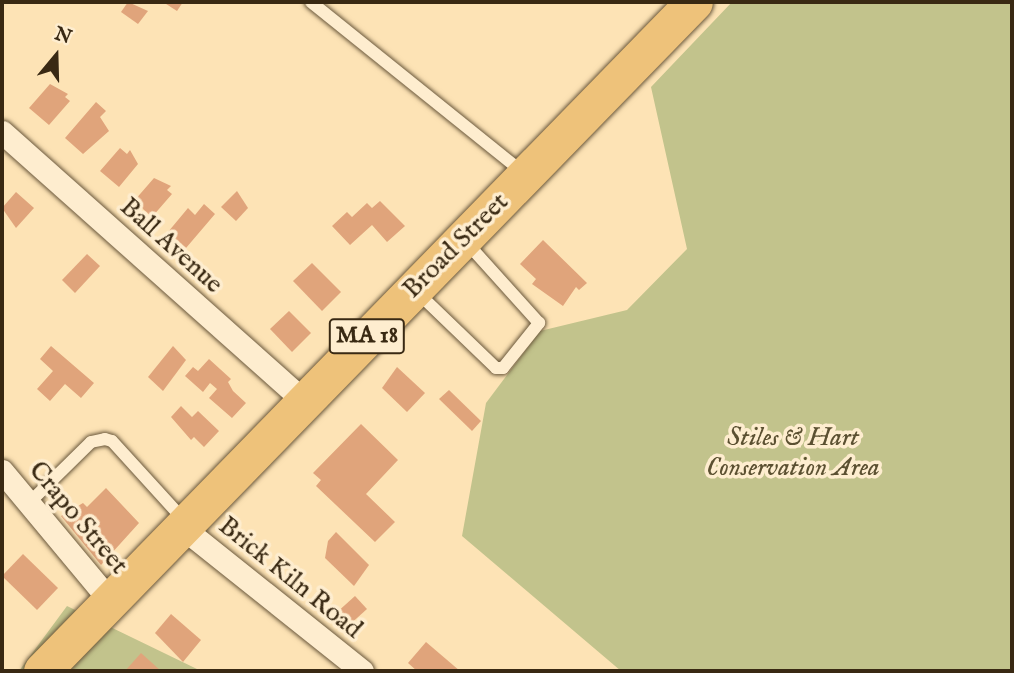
<!DOCTYPE html>
<style>
body{margin:0}
#map{position:relative;width:1014px;height:673px;overflow:hidden;background:#fde3b5;font-family:"IM FELL English",serif}
div>[style]{position:absolute}
[style*='--x']{left:calc(var(--x)*1px);top:calc(var(--y)*1px);width:calc(var(--w)*1px);rotate:calc(var(--a)*1deg)}
.green>*{inset:0;background:#c2c38c}
.building>*{inset:0;background:#e0a47b}
.roads{filter:drop-shadow(0 0 2px #6a583c) drop-shadow(0 0 2px #6a583c)}
.service>*{height:12px;margin:-6px;padding:0 6px;transform-origin:6px;border-radius:6px;background:#feedcf}
.minor>*{height:23px;margin:-11.5px;padding:0 11.5px;transform-origin:11.5px;border-radius:11.5px;background:#feedcf}
.primary>*{height:37px;margin:-18.5px;padding:0 18.5px;transform-origin:18.5px;border-radius:18.5px;background:#eec27a}
span{translate:-50% -50%;white-space:nowrap;text-align:center;line-height:1.15;-webkit-text-stroke:7px #feedcf;paint-order:stroke}
.shield-label span{padding:2px 5px;background:#feedcf;border:2px solid;border-radius:5px;-webkit-text-stroke-width:0}
.shield-label{font-size:24px;color:#392913;font-weight:700}
.street-label{font-size:26px;color:#392913}
.park-label{font-size:26px;color:#5b5031;font-style:italic}
.frame{position:absolute;inset:0;border:4px solid #392913;pointer-events:none}
.north{position:absolute;left:21px;top:21px;width:70px;height:70px;-webkit-text-stroke:5px #feedcf;paint-order:stroke;rotate:19deg;font-size:19px;font-weight:700;line-height:28px;text-align:center;color:#392913}
.north::after{content:'';display:block;margin:auto;width:24px;height:32px;background:#392913;clip-path:polygon(50% 0,100% 100%,50% 72%,0 100%)}
</style>
<div id="map">
<div class="green">
<div style="clip-path:polygon(732px 2px,1012px 2px,1012px 671px,621px 671px,462px 536px,486px 403px,540px 331px,627px 310px,687px 249px,651px 87px)"></div>
<div style="clip-path:polygon(67px 606px,197px 669px,209px 671px,19px 671px)"></div>
</div>
<div class="building">
<div style="clip-path:polygon(128px 2px,148px 11px,138px 24px,121px 12px)"></div>
<div style="clip-path:polygon(163px 2px,183px 2px,177px 11px)"></div>
<div style="clip-path:polygon(50px 84px,68px 94px,65px 97px,70px 101px,49px 125px,29px 108px)"></div>
<div style="clip-path:polygon(96px 102px,106px 111px,100px 117px,109px 131px,83px 154px,65px 138px)"></div>
<div style="clip-path:polygon(120px 148px,127px 154px,130px 150px,138px 164px,119px 187px,100px 171px)"></div>
<div style="clip-path:polygon(154px 178px,171px 186px,167px 190px,172px 194px,152px 217px,134px 201px)"></div>
<div style="clip-path:polygon(237px 191px,248px 208px,236px 221px,221px 207px)"></div>
<div style="clip-path:polygon(16px 192px,34px 208px,16px 228px,2px 208px)"></div>
<div style="clip-path:polygon(380px 201px,405px 226px,387px 242px,372px 225px,350px 245px,332px 226px,347px 212px,352px 217px,367px 203px,372px 208px)"></div>
<div style="clip-path:polygon(204px 204px,215px 214px,186px 248px,168px 232px,188px 208px,195px 215px)"></div>
<div style="clip-path:polygon(543px 240px,587px 283px,579px 290px,576px 287px,563px 306px,532px 284px,536px 279px,520px 264px)"></div>
<div style="clip-path:polygon(87px 254px,100px 266px,75px 293px,62px 280px)"></div>
<div style="clip-path:polygon(312px 263px,341px 292px,322px 311px,293px 281px)"></div>
<div style="clip-path:polygon(289px 311px,311px 333px,292px 352px,270px 329px)"></div>
<div style="clip-path:polygon(51px 346px,94px 383px,81px 398px,65px 384px,50px 401px,37px 389px,53px 371px,40px 359px)"></div>
<div style="clip-path:polygon(173px 346px,186px 360px,163px 391px,148px 377px)"></div>
<div style="clip-path:polygon(209px 359px,231px 379px,228px 382px,233px 391px,246px 403px,232px 418px,209px 398px,217px 389px,210px 383px,203px 392px,185px 376px,193px 367px,198px 371px)"></div>
<div style="clip-path:polygon(397px 367px,425px 393px,407px 412px,382px 388px)"></div>
<div style="clip-path:polygon(449px 390px,481px 421px,472px 431px,439px 399px)"></div>
<div style="clip-path:polygon(181px 406px,192px 417px,198px 411px,219px 431px,204px 447px,194px 437px,191px 440px,171px 417px)"></div>
<div style="clip-path:polygon(361px 424px,398px 460px,366px 494px,395px 522px,375px 542px,316px 486px,321px 480px,313px 473px)"></div>
<div style="clip-path:polygon(106px 488px,139px 523px,101px 565px,61px 516px,83px 503px,87px 507px)"></div>
<div style="clip-path:polygon(336px 532px,369px 565px,354px 586px,325px 558px,328px 541px)"></div>
<div style="clip-path:polygon(23px 554px,58px 588px,37px 610px,2px 576px)"></div>
<div style="clip-path:polygon(355px 596px,367px 609px,347px 627px,335px 614px)"></div>
<div style="clip-path:polygon(171px 614px,201px 640px,183px 662px,155px 633px)"></div>
<div style="clip-path:polygon(426px 642px,460px 671px,417px 671px,408px 663px)"></div>
<div style="clip-path:polygon(141px 653px,160px 670px,159px 671px,125px 671px)"></div>
</div>
<div class="roads">
<div class="service">
<div style="--x:311;--y:2;--w:273;--a:38.8"></div>
<div style="--x:416;--y:291;--w:111;--a:43.9"></div>
<div style="--x:496;--y:368;--w:7;--a:0"></div>
<div style="--x:503;--y:368;--w:58;--a:-51.3"></div>
<div style="--x:539;--y:323;--w:109;--a:-132"></div>
<div style="--x:29;--y:503;--w:87;--a:-44.5"></div>
<div style="--x:91;--y:442;--w:14;--a:-12"></div>
<div style="--x:105;--y:439;--w:7;--a:16"></div>
<div style="--x:112;--y:441;--w:107;--a:47.7"></div>
</div>
<div class="minor">
<div style="--x:2;--y:132;--w:404;--a:41.7"></div>
<div style="--x:2;--y:471;--w:170;--a:50.2"></div>
<div style="--x:183;--y:528;--w:229;--a:38.6"></div>
</div>
<div class="primary">
<div style="--x:42;--y:671;--w:934;--a:-45.74"></div>
</div>
</div>
<div class="shield-label">
<span style="left:367px;top:336px">MA 18</span>
</div>
<div class="street-label">
<span style="left:171px;top:246px;rotate:42deg">Ball Avenue</span>
<span style="left:456px;top:246px;rotate:-45deg">Broad Street</span>
<span style="left:78px;top:518px;rotate:50deg">Crapo Street</span>
<span style="left:290px;top:578px;rotate:39deg">Brick Kiln Road</span>
</div>
<div class="park-label">
<span style="left:793px;top:453px">Stiles &amp; Hart<br>Conservation Area</span>
</div>
<div class="frame"></div>
<div class="north">N</div>
</div>
